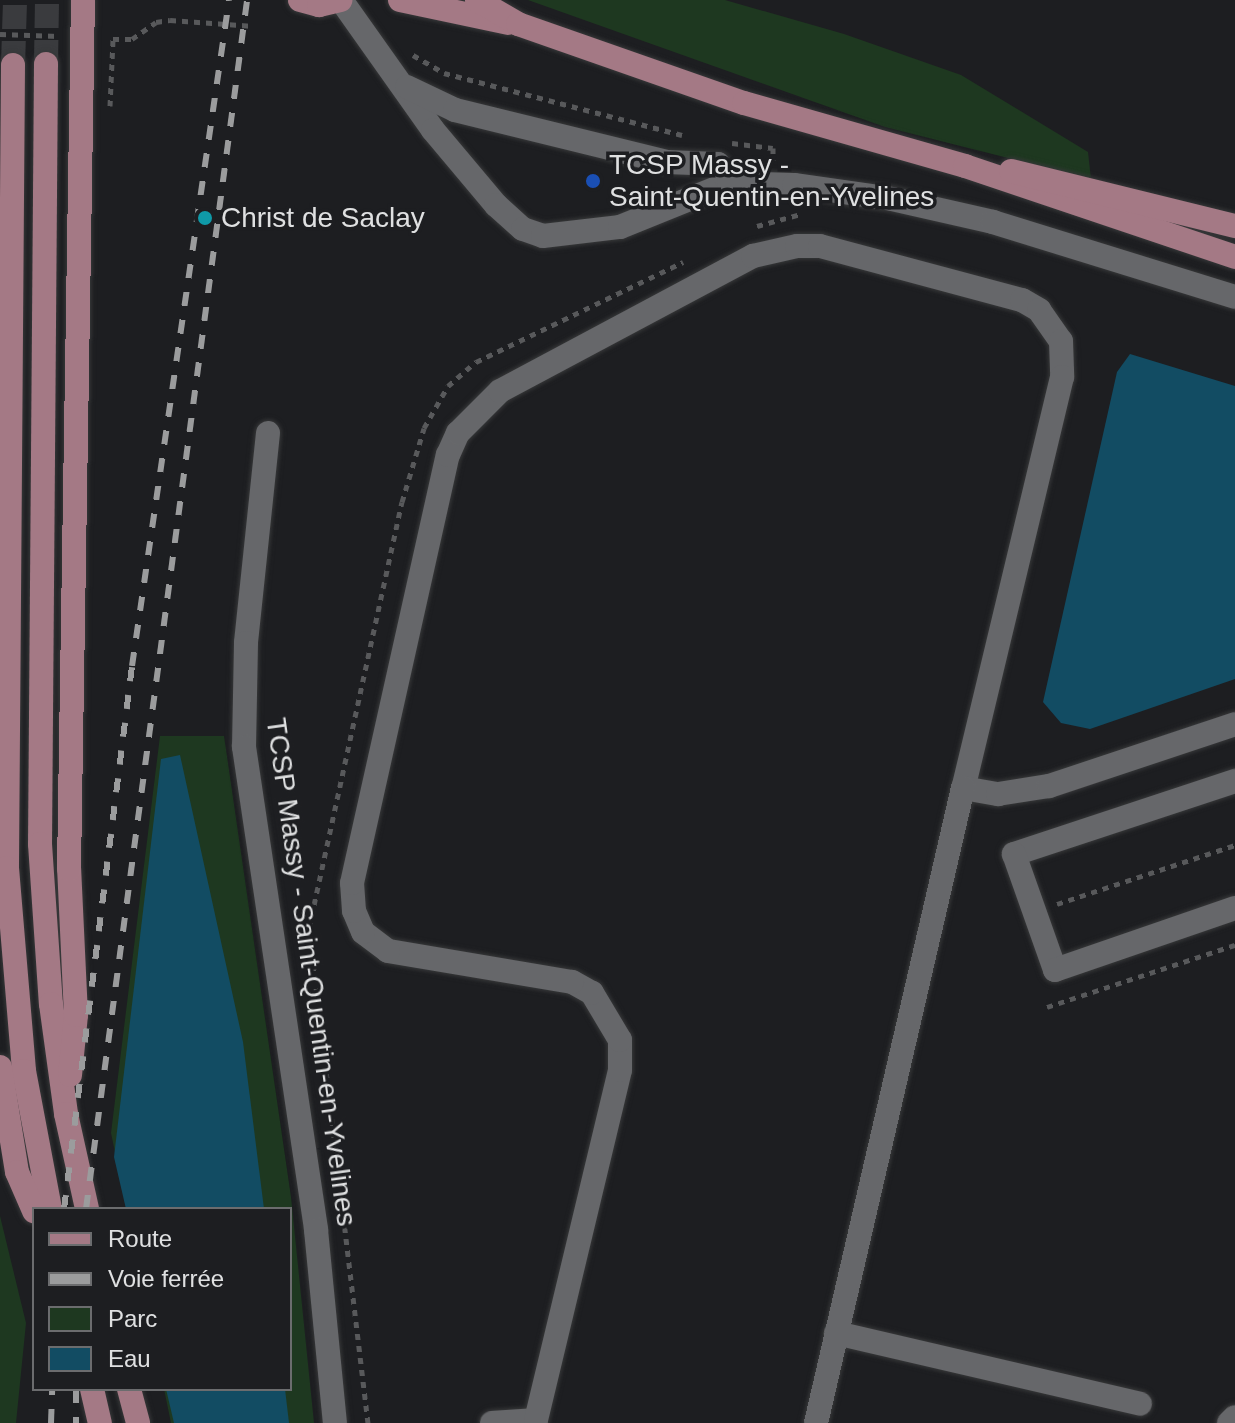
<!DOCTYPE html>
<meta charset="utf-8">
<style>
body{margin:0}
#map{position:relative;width:1235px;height:1423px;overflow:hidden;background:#1d1e21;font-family:Helvetica,sans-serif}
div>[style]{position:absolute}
.green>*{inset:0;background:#1e3820}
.water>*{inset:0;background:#124c63}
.major-tunnel>*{height:24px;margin-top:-12px;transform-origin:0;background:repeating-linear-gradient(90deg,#3a3b3e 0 24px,transparent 0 36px)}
.path>*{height:5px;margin-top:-2.5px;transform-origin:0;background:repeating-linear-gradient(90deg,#58595b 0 6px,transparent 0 12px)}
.roads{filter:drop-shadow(0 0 2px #373839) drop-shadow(0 0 2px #373839)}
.minor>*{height:24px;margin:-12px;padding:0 12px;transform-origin:12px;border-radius:12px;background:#66676a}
.major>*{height:24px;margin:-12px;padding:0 12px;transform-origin:12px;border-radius:12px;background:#a47985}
.rail>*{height:6px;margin-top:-3px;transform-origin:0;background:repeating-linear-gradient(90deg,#9b9c9d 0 14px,transparent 0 28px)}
.dots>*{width:22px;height:22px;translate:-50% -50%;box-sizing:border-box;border:4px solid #1d1e21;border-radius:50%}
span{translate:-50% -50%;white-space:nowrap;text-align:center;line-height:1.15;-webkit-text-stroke:7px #1d1e21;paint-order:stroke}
.poi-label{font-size:28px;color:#dfe0e1}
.left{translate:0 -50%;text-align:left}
.street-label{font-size:28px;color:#dfe0e1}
.legend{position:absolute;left:32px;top:1207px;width:260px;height:184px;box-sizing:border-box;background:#1d1e21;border:2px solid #6b6c6e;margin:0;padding:10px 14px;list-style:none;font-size:24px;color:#dfe0e1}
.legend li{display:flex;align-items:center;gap:16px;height:40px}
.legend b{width:40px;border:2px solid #6b6c6e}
</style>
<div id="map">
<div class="green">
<div style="clip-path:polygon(528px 0,725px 0,844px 34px,961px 75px,1088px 152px,1091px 179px,885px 127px)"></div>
<div style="clip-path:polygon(160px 736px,224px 736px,291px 1197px,314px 1423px,171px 1423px,164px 1389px,290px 1389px,290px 1209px,127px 1209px,111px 1133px)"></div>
<div style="clip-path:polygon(0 1216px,26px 1323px,16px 1423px,0 1423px)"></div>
</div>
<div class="water">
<div style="clip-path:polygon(1130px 354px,1235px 386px,1235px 679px,1090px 729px,1061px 723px,1043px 702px,1117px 372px)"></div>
<div style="clip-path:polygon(180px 755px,243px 1042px,264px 1209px,126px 1209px,114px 1157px,161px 759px)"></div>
<div style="clip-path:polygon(166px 1389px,285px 1389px,289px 1423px,174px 1423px)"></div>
</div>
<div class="major-tunnel">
<div style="left:46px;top:64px;width:64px;rotate:-89.1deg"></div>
<div style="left:13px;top:65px;width:65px;rotate:-88.2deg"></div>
</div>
<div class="path">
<div style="left:0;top:34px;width:59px;rotate:1.9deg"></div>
<div style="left:113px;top:39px;width:19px"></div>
<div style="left:132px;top:39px;width:29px;rotate:-35deg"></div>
<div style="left:156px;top:22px;width:14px;rotate:-8deg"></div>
<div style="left:170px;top:20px;width:84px;rotate:4.1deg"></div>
<div style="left:413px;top:55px;width:36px;rotate:30deg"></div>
<div style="left:444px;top:73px;width:246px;rotate:14.6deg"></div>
<div style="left:110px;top:106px;width:67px;rotate:-87.4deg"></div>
<div style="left:732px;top:143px;width:41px;rotate:7deg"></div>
<div style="left:773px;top:148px;width:12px;rotate:90deg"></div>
<div style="left:757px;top:226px;width:46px;rotate:-15.3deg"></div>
<div style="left:1057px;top:904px;width:188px;rotate:-18.3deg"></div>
<div style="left:1047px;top:1007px;width:198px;rotate:-18.3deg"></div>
<div style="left:368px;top:1423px;width:499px;rotate:-96.8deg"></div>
<div style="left:309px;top:928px;width:436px;rotate:-77.7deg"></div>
<div style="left:402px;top:502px;width:77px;rotate:-73.4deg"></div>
<div style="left:424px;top:428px;width:48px;rotate:-60.3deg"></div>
<div style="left:448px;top:386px;width:37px;rotate:-41deg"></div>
<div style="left:476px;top:362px;width:230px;rotate:-25.8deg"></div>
</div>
<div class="roads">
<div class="minor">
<div style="left:341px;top:0;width:159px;rotate:54.7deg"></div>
<div style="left:433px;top:130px;width:98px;rotate:50deg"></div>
<div style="left:496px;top:205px;width:36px;rotate:42deg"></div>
<div style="left:523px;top:229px;width:21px;rotate:19deg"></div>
<div style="left:543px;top:236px;width:78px;rotate:-6.7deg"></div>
<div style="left:620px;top:227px;width:118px;rotate:-22deg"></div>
<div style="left:407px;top:87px;width:53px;rotate:25.6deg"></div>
<div style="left:455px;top:110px;width:218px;rotate:13.8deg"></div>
<div style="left:667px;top:162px;width:51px;rotate:2.2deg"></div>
<div style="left:718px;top:164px;width:22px;rotate:60deg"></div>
<div style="left:729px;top:183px;width:65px;rotate:1.8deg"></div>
<div style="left:794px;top:185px;width:99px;rotate:8.1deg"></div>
<div style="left:892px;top:199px;width:104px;rotate:12.8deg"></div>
<div style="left:993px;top:222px;width:253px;rotate:17.2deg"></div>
<div style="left:268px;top:433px;width:211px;rotate:96deg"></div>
<div style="left:246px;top:643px;width:104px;rotate:91.1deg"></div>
<div style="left:244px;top:747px;width:488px;rotate:81.5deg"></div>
<div style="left:316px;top:1230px;width:194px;rotate:84.4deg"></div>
<div style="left:1235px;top:781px;width:233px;rotate:161.7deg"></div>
<div style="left:1014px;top:854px;width:123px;rotate:70.5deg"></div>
<div style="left:1055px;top:970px;width:190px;rotate:-19deg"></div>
<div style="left:836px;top:1333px;width:312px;rotate:13.1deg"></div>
<div style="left:492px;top:1423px;width:44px;rotate:-3.9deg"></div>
<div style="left:536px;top:1420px;width:360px;rotate:-76.5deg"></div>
<div style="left:620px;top:1070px;width:30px;rotate:-90deg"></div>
<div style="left:620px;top:1040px;width:55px;rotate:-120.8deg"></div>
<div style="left:592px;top:993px;width:23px;rotate:-151deg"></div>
<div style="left:572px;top:982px;width:187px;rotate:-170.4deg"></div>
<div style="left:388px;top:951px;width:31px;rotate:-143deg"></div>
<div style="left:363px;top:932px;width:23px;rotate:-113deg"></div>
<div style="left:354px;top:911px;width:28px;rotate:-94deg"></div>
<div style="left:352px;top:883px;width:439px;rotate:-77.4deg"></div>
<div style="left:448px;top:455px;width:24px;rotate:-66deg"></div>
<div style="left:458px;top:433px;width:59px;rotate:-45deg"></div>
<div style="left:500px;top:391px;width:287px;rotate:-28.1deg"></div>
<div style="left:753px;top:256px;width:45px;rotate:-12.8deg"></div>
<div style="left:797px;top:246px;width:23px"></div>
<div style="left:820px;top:246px;width:209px;rotate:15deg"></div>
<div style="left:1022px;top:300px;width:20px;rotate:30deg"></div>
<div style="left:1039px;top:310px;width:38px;rotate:55deg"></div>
<div style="left:1061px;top:341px;width:36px;rotate:88deg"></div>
<div style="left:1062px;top:377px;width:423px;rotate:103.5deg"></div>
<div style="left:963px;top:788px;width:36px;rotate:10deg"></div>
<div style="left:998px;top:794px;width:52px;rotate:-8.9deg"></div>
<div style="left:1049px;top:786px;width:196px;rotate:-18.4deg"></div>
<div style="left:816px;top:1423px;width:652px;rotate:-76.97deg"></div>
<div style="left:1229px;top:1423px;width:8px;rotate:-45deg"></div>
</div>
<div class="major">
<div style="left:300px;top:0;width:20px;rotate:15deg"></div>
<div style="left:319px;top:5px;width:22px;rotate:-13deg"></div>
<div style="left:400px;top:0;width:110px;rotate:12deg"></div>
<div style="left:477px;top:0;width:48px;rotate:30.3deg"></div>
<div style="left:518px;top:24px;width:239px;rotate:19.3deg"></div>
<div style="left:744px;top:103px;width:230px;rotate:15.9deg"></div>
<div style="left:965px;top:166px;width:285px;rotate:18.6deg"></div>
<div style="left:46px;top:64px;width:780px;rotate:90.44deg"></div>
<div style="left:40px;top:844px;width:160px;rotate:86.1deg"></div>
<div style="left:51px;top:1004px;width:111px;rotate:82.2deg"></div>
<div style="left:66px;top:1114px;width:97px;rotate:77.5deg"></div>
<div style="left:13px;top:65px;width:803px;rotate:90.43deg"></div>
<div style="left:7px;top:868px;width:204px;rotate:85.2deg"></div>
<div style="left:24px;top:1071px;width:140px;rotate:79.3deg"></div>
<div style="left:1011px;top:171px;width:231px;rotate:13.8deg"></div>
<div style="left:0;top:1067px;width:106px;rotate:80.8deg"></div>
<div style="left:17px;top:1172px;width:43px;rotate:66.4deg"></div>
<div style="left:70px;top:1075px;width:60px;rotate:-84.3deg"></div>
<div style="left:76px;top:1015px;width:146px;rotate:-92.7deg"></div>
<div style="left:69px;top:869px;width:869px;rotate:-89.08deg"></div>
<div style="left:92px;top:1389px;width:35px;rotate:77deg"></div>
<div style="left:129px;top:1389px;width:35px;rotate:75deg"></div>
</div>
</div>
<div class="rail">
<div style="left:64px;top:1209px;width:547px;rotate:-82.86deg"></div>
<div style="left:132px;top:666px;width:673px;rotate:-81.71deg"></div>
<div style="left:86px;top:1209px;width:1220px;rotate:-82.41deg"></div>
<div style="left:76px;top:1389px;width:34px;rotate:90deg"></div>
<div style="left:51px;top:1423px;width:34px;rotate:-88deg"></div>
</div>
<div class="dots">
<div style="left:593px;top:181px;background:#1a4fb4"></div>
<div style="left:205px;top:218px;background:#0f9aa8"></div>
</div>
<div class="poi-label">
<span class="left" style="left:609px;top:181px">TCSP Massy -<br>Saint-Quentin-en-Yvelines</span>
<span class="left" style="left:221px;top:218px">Christ de Saclay</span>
</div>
<div class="street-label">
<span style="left:311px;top:972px;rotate:82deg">TCSP Massy - Saint-Quentin-en-Yvelines</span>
</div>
<ul class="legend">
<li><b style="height:10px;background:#a47985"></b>Route</li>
<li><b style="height:10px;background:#9b9c9d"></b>Voie ferrée</li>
<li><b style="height:22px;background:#1e3820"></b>Parc</li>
<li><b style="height:22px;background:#124c63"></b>Eau</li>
</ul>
</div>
